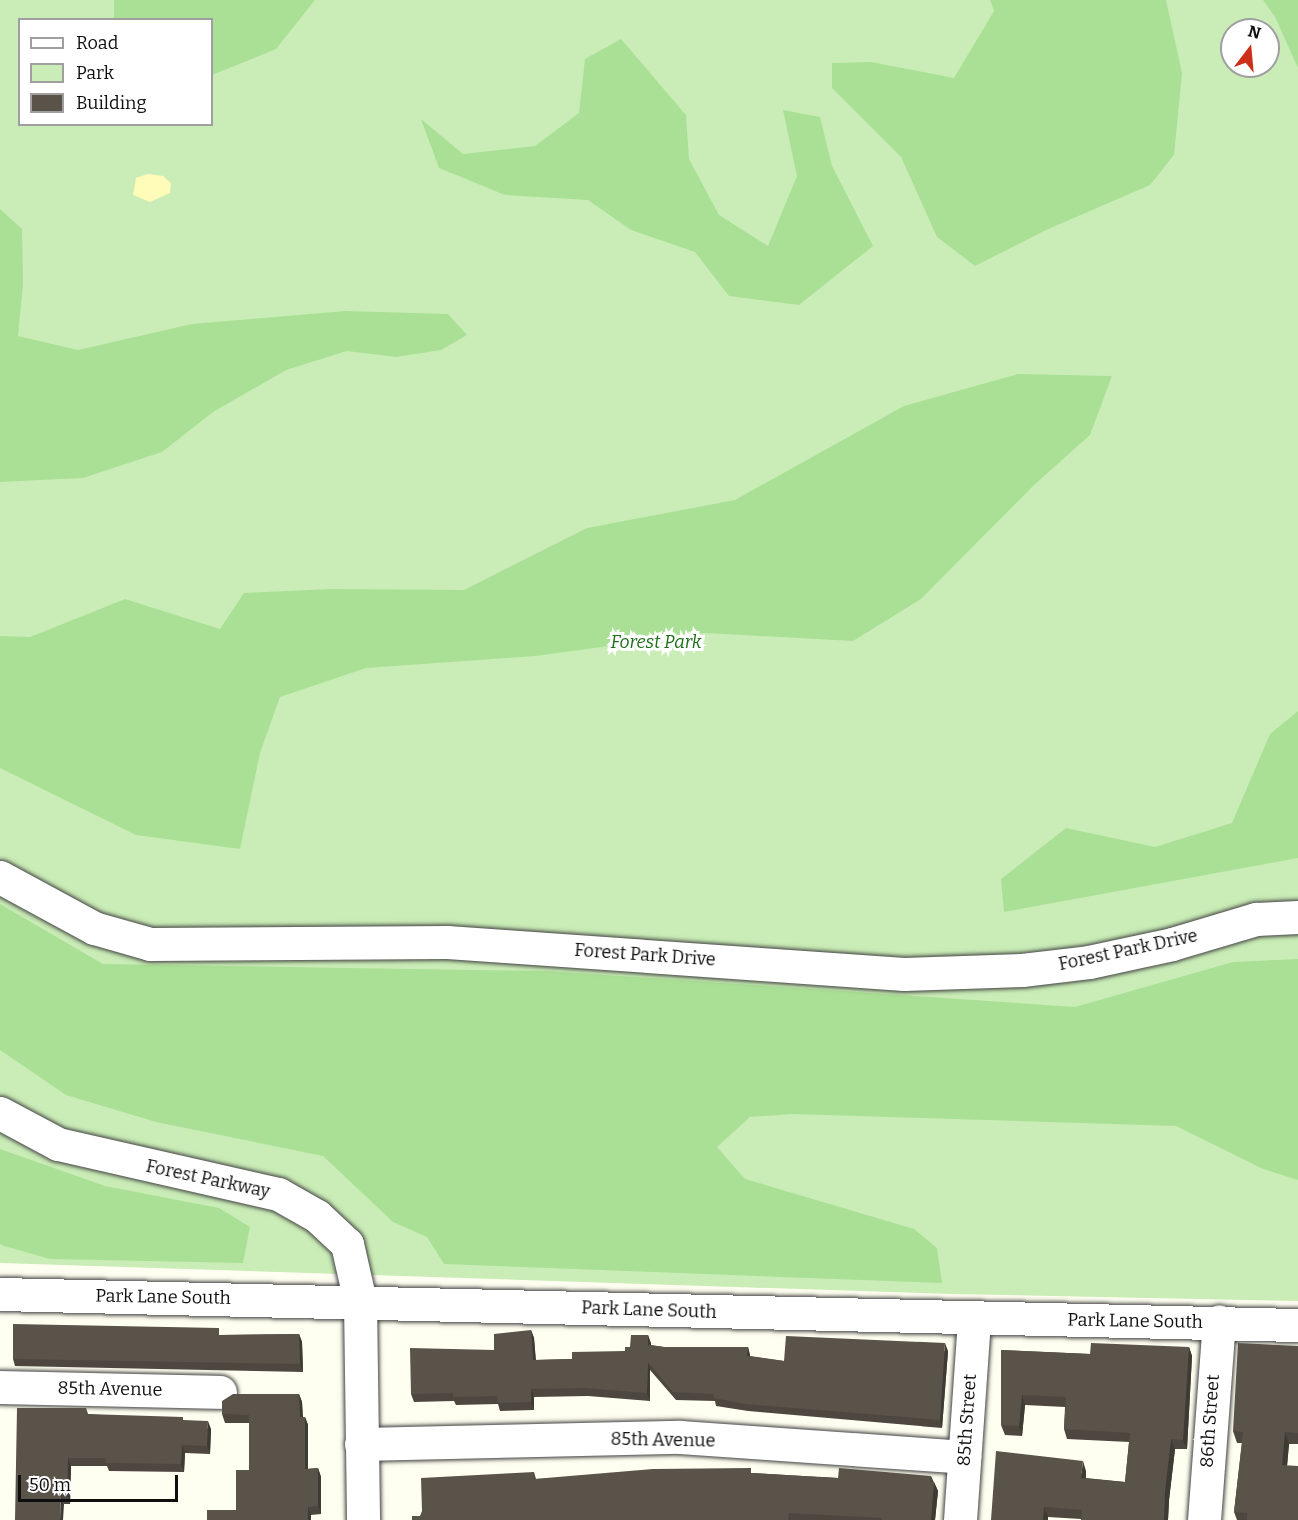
<!DOCTYPE html>
<style>
body{margin:0}
#map{position:relative;width:1298px;height:1520px;overflow:hidden;background:#fffff1;font-family:Bitter,serif}
div>[style]{position:absolute}
.green>*{inset:0;background:#caedb7}
.forest>*{inset:0;background:#aae095}
.sand>*{inset:0;background:#fffbb9}
.roads{filter:drop-shadow(0 0 2px #424242) drop-shadow(0 0 2px #424242)}
.minor>*{height:33px;margin:-16.5px;padding:0 16.5px;transform-origin:16.5px;border-radius:16.5px;background:#fff}
.wall>*{inset:0;background:#4d4740}
.shaded-wall>*{inset:0;background:#3e3a34}
.building>*{inset:0;background:#59534a}
span{translate:-50% -50%;white-space:nowrap;text-align:center;line-height:1.15;-webkit-text-stroke:6px #fff;paint-order:stroke}
.park-label{font-size:18px;color:#1d6d19;font-style:italic}
.street-label{font-size:18px;color:#0f0f0f}
.legend{position:absolute;left:18px;top:18px;width:195px;height:108px;box-sizing:border-box;background:#fff;border:2px solid #9f9f9f;margin:0;padding:8px 10px;list-style:none;font-size:18px;color:#0f0f0f}
.legend li{display:flex;align-items:center;gap:12px;height:30px}
.legend b{width:30px;border:2px solid #9f9f9f}
.north{position:absolute;left:1220px;top:18px;width:60px;height:60px;box-sizing:border-box;background:#fff;border:2px solid #9f9f9f;border-radius:50%;rotate:16deg;font-size:16px;font-weight:700;line-height:24px;text-align:center;color:#0f0f0f}
.north::after{content:'';display:block;margin:auto;width:21px;height:27px;background:#cc301b;clip-path:polygon(50% 0,100% 100%,50% 72%,0 100%)}
.scale{position:absolute;left:18px;top:1475px;width:160px;height:27px;box-sizing:border-box;border:3px solid #0f0f0f;border-top:0;padding-left:8px;font-size:18px;line-height:21px;white-space:nowrap;color:#0f0f0f;-webkit-text-stroke:4px #fff;paint-order:stroke}
</style>
<div id="map">
<div class="green">
<div style="clip-path:polygon(evenodd,0 0,1298px 0,1298px 1301px,952px 1294px,0 1263px,0 0,20px 20px,212px 20px,212px 124px,20px 124px,20px 20px,0 0,1232px 30px,1268px 30px,1268px 66px,1232px 66px,1232px 30px)"></div>
</div>
<div class="forest">
<div style="clip-path:polygon(114px 0,315px 0,276px 49px,212px 75px,212px 20px,114px 19px)"></div>
<div style="clip-path:polygon(990px 0,1166px 0,1182px 73px,1174px 155px,1150px 185px,1046px 230px,975px 266px,937px 237px,901px 157px,832px 88px,832px 63px,871px 62px,954px 78px,994px 11px)"></div>
<div style="clip-path:polygon(1263px 0,1298px 0,1298px 68px,1275px 17px)"></div>
<div style="clip-path:polygon(621px 39px,686px 115px,689px 159px,719px 215px,768px 246px,797px 176px,783px 110px,820px 117px,832px 166px,873px 246px,799px 305px,729px 296px,695px 252px,631px 230px,588px 200px,505px 195px,439px 168px,421px 119px,463px 154px,535px 146px,579px 113px,585px 59px)"></div>
<div style="clip-path:polygon(0 209px,22px 229px,23px 284px,18px 336px,78px 350px,192px 324px,345px 311px,448px 314px,467px 335px,441px 350px,396px 357px,347px 351px,286px 370px,213px 412px,162px 452px,83px 478px,0 482px)"></div>
<div style="clip-path:polygon(1018px 374px,1112px 376px,1090px 435px,1033px 486px,921px 599px,853px 641px,705px 633px,535px 656px,366px 668px,280px 697px,260px 753px,240px 849px,136px 835px,0 768px,0 636px,30px 637px,125px 599px,220px 629px,244px 593px,332px 589px,464px 590px,587px 528px,735px 500px,904px 406px)"></div>
<div style="clip-path:polygon(1298px 711px,1298px 858px,1004px 912px,1001px 879px,1066px 828px,1155px 847px,1232px 823px,1270px 734px)"></div>
<div style="clip-path:polygon(0 904px,103px 964px,546px 971px,1075px 1007px,1233px 962px,1298px 959px,1298px 1180px,1263px 1169px,1176px 1126px,793px 1114px,750px 1117px,717px 1147px,745px 1179px,914px 1229px,937px 1248px,942px 1283px,444px 1264px,427px 1237px,393px 1222px,323px 1156px,156px 1122px,66px 1095px,0 1050px)"></div>
<div style="clip-path:polygon(0 1149px,105px 1186px,219px 1208px,250px 1227px,243px 1263px,50px 1259px,4px 1246px,0 1244px)"></div>
</div>
<div class="sand">
<div style="clip-path:polygon(148px 174px,163px 176px,171px 183px,170px 193px,150px 202px,133px 195px,136px 178px)"></div>
</div>
<div class="roads">
<div class="minor">
<div style="left:0;top:877px;width:107px;rotate:28.5deg"></div>
<div style="left:94px;top:928px;width:58px;rotate:15.9deg"></div>
<div style="left:150px;top:944px;width:297px;rotate:-0.4deg"></div>
<div style="left:447px;top:942px;width:458px;rotate:4deg"></div>
<div style="left:904px;top:974px;width:118px;rotate:-1.9deg"></div>
<div style="left:1022px;top:970px;width:67px;rotate:-6.8deg"></div>
<div style="left:1089px;top:962px;width:85px;rotate:-12.2deg"></div>
<div style="left:1172px;top:944px;width:88px;rotate:-16.6deg"></div>
<div style="left:1256px;top:919px;width:42px;rotate:-2.7deg"></div>
<div style="left:0;top:1113px;width:66px;rotate:28.1deg"></div>
<div style="left:58px;top:1144px;width:226px;rotate:12.8deg"></div>
<div style="left:278px;top:1194px;width:45px;rotate:29.4deg"></div>
<div style="left:317px;top:1216px;width:41px;rotate:43deg"></div>
<div style="left:347px;top:1244px;width:58px;rotate:77.2deg"></div>
<div style="left:360px;top:1301px;width:219px;rotate:89.2deg"></div>
<div style="left:0;top:1294px;width:1298px;rotate:1.37deg"></div>
<div style="left:0;top:1387px;width:220px;rotate:1.3deg"></div>
<div style="left:361px;top:1444px;width:319px;rotate:-1.3deg"></div>
<div style="left:680px;top:1437px;width:285px;rotate:4deg"></div>
<div style="left:960px;top:1520px;width:200px;rotate:-86deg"></div>
<div style="left:1204px;top:1520px;width:199px;rotate:-85.7deg"></div>
</div>
</div>
<div class="wall">
<div style="clip-path:polygon(531px 1330px,534px 1338px,536px 1360px,572px 1359px,625px 1351px,648px 1335px,651px 1345px,664px 1347px,748px 1347px,750px 1356px,784px 1361px,948px 1351px,942px 1428px,748px 1411px,716px 1406px,715px 1401px,676px 1400px,650px 1370px,650px 1401px,588px 1396px,534px 1397px,534px 1410px,500px 1411px,498px 1404px,456px 1405px,454px 1401px,414px 1402px,411px 1394px)"></div>
<div style="clip-path:polygon(299px 1334px,302px 1342px,303px 1372px,15px 1366px,13px 1359px,222px 1335px)"></div>
<div style="clip-path:polygon(1298px 1346px,1298px 1444px,1289px 1444px,1287px 1466px,1298px 1520px,1237px 1520px,1234px 1512px,1242px 1443px,1237px 1443px,1233px 1431px)"></div>
<div style="clip-path:polygon(1189px 1347px,1192px 1356px,1187px 1449px,1175px 1449px,1169px 1500px,1168px 1520px,1081px 1520px,1081px 1519px,1048px 1517px,1048px 1520px,991px 1520px,1086px 1471px,1086px 1478px,1125px 1482px,1129px 1442px,1067px 1439px,1064px 1429px,1065px 1407px,1025px 1405px,1022px 1436px,1005px 1435px,1001px 1425px,1001px 1350px,1090px 1354px)"></div>
<div style="clip-path:polygon(299px 1394px,302px 1402px,303px 1417px,305px 1417px,308px 1425px,308px 1469px,318px 1468px,321px 1477px,321px 1514px,311px 1515px,311px 1520px,207px 1520px,236px 1510px,249px 1470px,249px 1423px,225px 1423px,222px 1414px)"></div>
<div style="clip-path:polygon(17px 1408px,86px 1408px,88px 1414px,184px 1421px,211px 1429px,210px 1454px,185px 1453px,184px 1472px,109px 1471px,107px 1466px,71px 1466px,70px 1504px,64px 1504px)"></div>
<div style="clip-path:polygon(534px 1472px,536px 1479px,753px 1473px,838px 1478px,931px 1476px,938px 1491px,935px 1520px,412px 1520px,420px 1516px)"></div>
</div>
<div class="shaded-wall">
<div style="clip-path:polygon(531px 1330px,534px 1338px,536px 1367px,533px 1360px)"></div>
<div style="clip-path:polygon(299px 1334px,302px 1342px,303px 1372px,300px 1364px)"></div>
<div style="clip-path:polygon(648px 1335px,651px 1343px,651px 1352px,648px 1345px)"></div>
<div style="clip-path:polygon(945px 1343px,948px 1351px,942px 1428px,940px 1420px)"></div>
<div style="clip-path:polygon(748px 1347px,750px 1355px,749px 1364px,747px 1356px)"></div>
<div style="clip-path:polygon(1189px 1347px,1192px 1356px,1187px 1449px,1183px 1440px)"></div>
<div style="clip-path:polygon(648px 1362px,650px 1370px,650px 1401px,647px 1393px)"></div>
<div style="clip-path:polygon(531px 1389px,534px 1397px,534px 1410px,531px 1402px)"></div>
<div style="clip-path:polygon(299px 1394px,302px 1402px,303px 1425px,300px 1417px)"></div>
<div style="clip-path:polygon(1022px 1395px,1025px 1405px,1022px 1436px,1019px 1426px)"></div>
<div style="clip-path:polygon(305px 1417px,308px 1425px,308px 1477px,305px 1469px)"></div>
<div style="clip-path:polygon(208px 1421px,211px 1429px,210px 1454px,207px 1446px)"></div>
<div style="clip-path:polygon(1285px 1432px,1289px 1444px,1286px 1477px,1282px 1465px)"></div>
<div style="clip-path:polygon(1171px 1439px,1175px 1449px,1169px 1500px,1168px 1520px,1164px 1520px,1165px 1491px)"></div>
<div style="clip-path:polygon(182px 1445px,185px 1453px,184px 1472px,181px 1464px)"></div>
<div style="clip-path:polygon(68px 1458px,71px 1466px,70px 1504px,67px 1495px)"></div>
<div style="clip-path:polygon(1083px 1461px,1086px 1471px,1085px 1487px,1081px 1478px)"></div>
<div style="clip-path:polygon(318px 1468px,321px 1477px,321px 1514px,318px 1506px)"></div>
<div style="clip-path:polygon(934px 1482px,938px 1491px,935px 1520px,931px 1520px)"></div>
<div style="clip-path:polygon(61px 1495px,64px 1504px,63px 1520px,60px 1520px)"></div>
<div style="clip-path:polygon(308px 1507px,311px 1515px,311px 1520px,308px 1520px)"></div>
<div style="clip-path:polygon(1044px 1507px,1048px 1517px,1048px 1520px,1043px 1520px)"></div>
</div>
<div class="building">
<div style="clip-path:polygon(13px 1324px,219px 1328px,219px 1335px,299px 1334px,300px 1364px,13px 1359px)"></div>
<div style="clip-path:polygon(531px 1330px,533px 1360px,572px 1359px,572px 1352px,625px 1351px,625px 1347px,630px 1347px,631px 1335px,648px 1335px,648px 1345px,664px 1347px,748px 1347px,747px 1356px,784px 1361px,786px 1336px,945px 1343px,940px 1420px,745px 1404px,714px 1398px,714px 1394px,673px 1392px,648px 1362px,647px 1393px,585px 1388px,531px 1389px,531px 1402px,498px 1403px,497px 1396px,453px 1397px,453px 1393px,411px 1394px,410px 1348px,494px 1350px,494px 1334px)"></div>
<div style="clip-path:polygon(1091px 1343px,1189px 1347px,1183px 1440px,1171px 1439px,1165px 1491px,1164px 1520px,1081px 1520px,1082px 1510px,1044px 1507px,1043px 1520px,991px 1520px,996px 1451px,1083px 1461px,1081px 1478px,1125px 1482px,1130px 1433px,1064px 1429px,1066px 1397px,1022px 1395px,1019px 1426px,1001px 1425px,1001px 1350px,1090px 1354px)"></div>
<div style="clip-path:polygon(1238px 1343px,1298px 1346px,1298px 1433px,1285px 1432px,1282px 1465px,1298px 1466px,1298px 1520px,1247px 1520px,1247px 1513px,1234px 1512px,1243px 1432px,1233px 1431px)"></div>
<div style="clip-path:polygon(233px 1394px,299px 1394px,300px 1417px,305px 1417px,305px 1469px,318px 1468px,318px 1506px,308px 1507px,308px 1520px,207px 1520px,207px 1510px,236px 1510px,236px 1470px,249px 1470px,249px 1415px,222px 1414px,222px 1401px)"></div>
<div style="clip-path:polygon(17px 1408px,86px 1408px,86px 1414px,183px 1417px,183px 1420px,208px 1421px,207px 1446px,182px 1445px,181px 1464px,106px 1463px,106px 1458px,68px 1458px,67px 1495px,61px 1495px,60px 1520px,15px 1520px)"></div>
<div style="clip-path:polygon(751px 1468px,751px 1473px,838px 1478px,839px 1468px,931px 1476px,930px 1482px,934px 1482px,931px 1520px,882px 1520px,882px 1518px,789px 1513px,788px 1520px,412px 1520px,412px 1516px,420px 1516px,422px 1511px,421px 1478px,534px 1472px,534px 1479px,653px 1469px)"></div>
</div>
<div class="park-label">
<span style="left:656px;top:642px">Forest Park</span>
</div>
<div class="street-label">
<span style="left:1128px;top:950px;rotate:-12deg">Forest Park Drive</span>
<span style="left:645px;top:955px;rotate:4deg">Forest Park Drive</span>
<span style="left:208px;top:1179px;rotate:12deg">Forest Parkway</span>
<span style="left:163px;top:1297px;rotate:1deg">Park Lane South</span>
<span style="left:649px;top:1310px;rotate:2deg">Park Lane South</span>
<span style="left:1135px;top:1321px;rotate:1deg">Park Lane South</span>
<span style="left:110px;top:1389px;rotate:1deg">85th Avenue</span>
<span style="left:967px;top:1420px;rotate:-86deg">85th Street</span>
<span style="left:1210px;top:1421px;rotate:-86deg">86th Street</span>
<span style="left:663px;top:1440px;rotate:1deg">85th Avenue</span>
</div>
<ul class="legend">
<li><b style="height:8px;background:#fff"></b>Road</li>
<li><b style="height:16px;background:#caedb7"></b>Park</li>
<li><b style="height:16px;background:#59534a"></b>Building</li>
</ul>
<div class="north">N</div>
<div class="scale">50 m</div>
</div>
